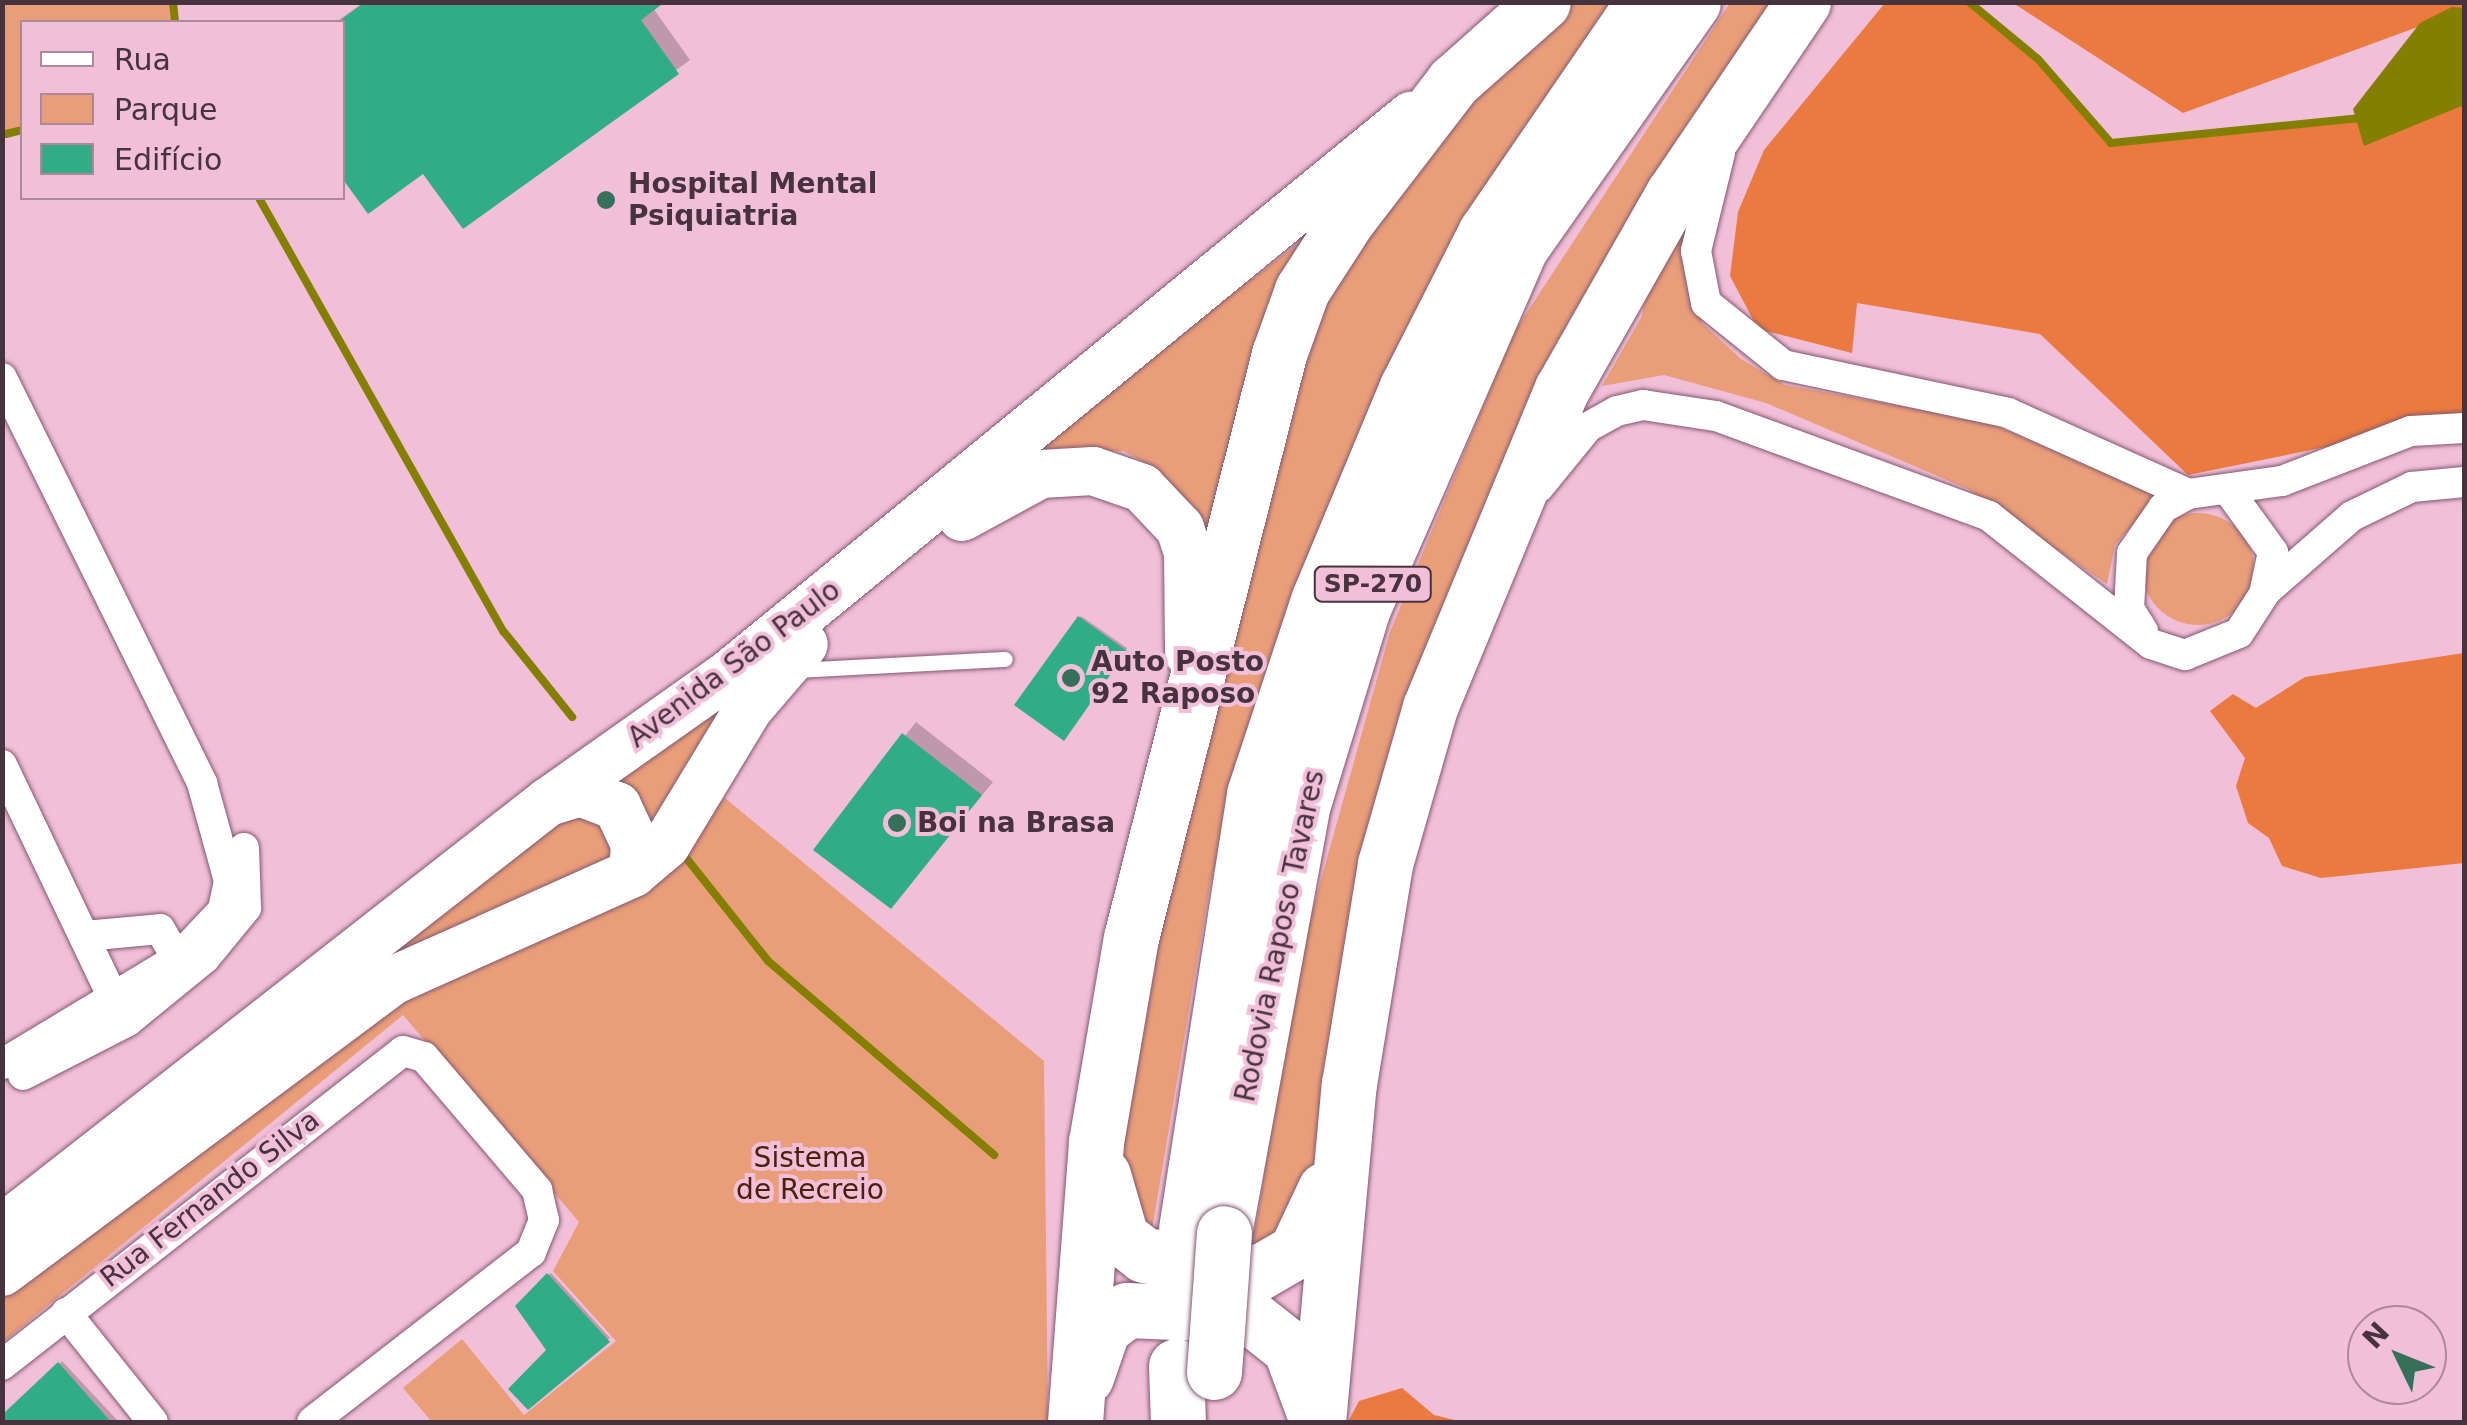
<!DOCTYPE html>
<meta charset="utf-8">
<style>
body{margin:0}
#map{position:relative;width:2467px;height:1425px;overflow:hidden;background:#f1bfd8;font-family:"DejaVu Sans",sans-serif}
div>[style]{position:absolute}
.green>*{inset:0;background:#e99e79}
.round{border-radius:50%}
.forest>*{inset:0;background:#ea7a3f}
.water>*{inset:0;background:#857f01}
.shadow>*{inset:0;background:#0003}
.stream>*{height:8px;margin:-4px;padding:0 4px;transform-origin:4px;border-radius:4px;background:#857f01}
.building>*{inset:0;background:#30ad84}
.roads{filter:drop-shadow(0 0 2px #83586f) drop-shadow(0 0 2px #83586f)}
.lane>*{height:15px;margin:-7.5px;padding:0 7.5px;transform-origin:7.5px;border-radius:7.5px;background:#fff}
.street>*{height:30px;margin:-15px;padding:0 15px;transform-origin:15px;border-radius:15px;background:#fff}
.primary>*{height:48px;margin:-24px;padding:0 24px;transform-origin:24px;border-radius:24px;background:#fff}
.highway>*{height:55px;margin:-27.5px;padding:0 27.5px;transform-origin:27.5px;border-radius:27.5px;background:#fff}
.bridges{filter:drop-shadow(0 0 2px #83586f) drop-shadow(0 0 2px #83586f)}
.highway-bridge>*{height:55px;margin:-27.5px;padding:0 27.5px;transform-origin:27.5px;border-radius:27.5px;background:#fff}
.dots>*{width:28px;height:28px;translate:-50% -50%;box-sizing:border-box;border:5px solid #f1bfd8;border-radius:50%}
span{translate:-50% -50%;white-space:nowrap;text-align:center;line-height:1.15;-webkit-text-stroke:8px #f1bfd8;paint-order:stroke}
.shield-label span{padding:2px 8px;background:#f1bfd8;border:2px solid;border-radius:8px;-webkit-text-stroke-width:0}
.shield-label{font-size:25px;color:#46333d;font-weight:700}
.poi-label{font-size:28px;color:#46333d;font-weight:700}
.left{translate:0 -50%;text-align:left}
.street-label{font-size:28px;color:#46333d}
.park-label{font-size:28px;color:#4c2008}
.frame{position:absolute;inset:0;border:5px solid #46333d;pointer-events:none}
.legend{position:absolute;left:20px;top:20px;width:325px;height:180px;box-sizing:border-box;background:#f1bfd8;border:2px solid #ad879a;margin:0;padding:12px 18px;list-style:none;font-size:30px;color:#46333d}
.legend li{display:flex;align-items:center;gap:20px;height:50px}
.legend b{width:50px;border:2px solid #ad879a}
.north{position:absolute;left:2347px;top:1305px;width:100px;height:100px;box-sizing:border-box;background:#f1bfd8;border:2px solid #ad879a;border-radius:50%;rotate:313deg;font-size:28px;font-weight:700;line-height:40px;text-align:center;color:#46333d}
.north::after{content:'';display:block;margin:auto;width:35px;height:45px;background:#36705a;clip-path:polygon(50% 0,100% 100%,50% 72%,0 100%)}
</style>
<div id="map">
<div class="green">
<div style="clip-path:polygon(3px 2px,173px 3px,175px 22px,22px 22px,22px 130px,3px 136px)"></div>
<div style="clip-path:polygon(1572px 3px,1617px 3px,1287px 632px,1210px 885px,1150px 1241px,1119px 1168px,1158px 923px,1309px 317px,1350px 243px,1507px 59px)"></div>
<div style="clip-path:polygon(1730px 3px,1786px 3px,1559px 366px,1307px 1217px,1251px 1256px,1299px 959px,1390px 632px,1514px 332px)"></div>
<div style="clip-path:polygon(1690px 203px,1687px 283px,1703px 324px,1741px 359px,1785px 385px,1984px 421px,2159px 494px,2115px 545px,2107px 584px,1968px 489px,1766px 403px,1664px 375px,1602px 386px,1642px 316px,1651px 252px)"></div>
<div style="clip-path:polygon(1328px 221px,1213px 561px,1205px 529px,1156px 469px,1124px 451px,1042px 452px,830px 602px,651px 835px,641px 800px,594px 777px)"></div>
<div class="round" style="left:2142px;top:513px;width:112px;height:112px"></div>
<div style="clip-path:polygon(725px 798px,1044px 1061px,1048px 1422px,432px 1422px,403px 1388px,462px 1339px,524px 1415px,616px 1341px,553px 1271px,579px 1222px,403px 1015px,3px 1342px,3px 1288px,408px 987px,658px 868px)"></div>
<div style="clip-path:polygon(591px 806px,616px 858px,3px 1242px,575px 809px)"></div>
</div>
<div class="forest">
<div style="clip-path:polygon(2464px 2px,2464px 10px,2183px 113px,2013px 3px)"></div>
<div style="clip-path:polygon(1885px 3px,1969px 3px,2038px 59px,2112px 143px,2356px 120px,2464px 81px,2464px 419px,2188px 475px,2040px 334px,1857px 303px,1852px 353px,1758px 329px,1730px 276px,1738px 212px,1764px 150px)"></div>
<div style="clip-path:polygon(2464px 653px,2464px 863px,2321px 878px,2282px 866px,2269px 838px,2248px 823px,2236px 786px,2245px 758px,2210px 711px,2233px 694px,2256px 708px,2305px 677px)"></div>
<div style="clip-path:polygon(1402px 1388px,1434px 1415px,1463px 1422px,1348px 1422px,1359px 1401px)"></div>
</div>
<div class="water">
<div style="clip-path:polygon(2452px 7px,2464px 8px,2464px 105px,2364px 146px,2353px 109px,2420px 23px)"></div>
</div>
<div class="shadow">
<div style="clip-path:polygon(364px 2px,660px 2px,653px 8px,690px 60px,463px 225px,336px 22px)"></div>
<div style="clip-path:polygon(1081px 616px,1127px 648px,1064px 737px,1018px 705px)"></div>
<div style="clip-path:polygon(916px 722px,993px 782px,891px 906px,816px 850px)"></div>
<div style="clip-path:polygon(551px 1273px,610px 1338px,528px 1407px,550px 1350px,518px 1306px)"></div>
<div style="clip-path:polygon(62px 1361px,119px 1422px,2px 1422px,2px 1418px)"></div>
</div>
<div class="stream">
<div style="left:173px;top:2px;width:20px;rotate:84deg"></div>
<div style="left:1969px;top:2px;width:89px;rotate:39.6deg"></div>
<div style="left:2038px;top:59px;width:111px;rotate:49deg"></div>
<div style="left:2111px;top:143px;width:251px;rotate:-5.7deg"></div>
<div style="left:6px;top:134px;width:16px;rotate:-14deg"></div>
<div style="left:259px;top:198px;width:498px;rotate:60.6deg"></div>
<div style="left:504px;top:632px;width:109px;rotate:51.3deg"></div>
<div style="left:687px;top:859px;width:130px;rotate:51.5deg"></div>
<div style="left:768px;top:961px;width:298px;rotate:40.6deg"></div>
</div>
<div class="building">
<div style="clip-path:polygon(365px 2px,665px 2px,641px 20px,679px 74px,463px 229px,423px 174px,368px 214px,342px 178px,342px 19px)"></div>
<div style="clip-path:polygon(1078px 616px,1127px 651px,1064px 741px,1014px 705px)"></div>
<div style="clip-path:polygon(902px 733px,982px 795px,891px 909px,813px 850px)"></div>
<div style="clip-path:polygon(547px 1273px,610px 1342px,528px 1410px,508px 1389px,546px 1350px,515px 1306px)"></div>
<div style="clip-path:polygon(58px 1362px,111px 1422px,2px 1422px,2px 1415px)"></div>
</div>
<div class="roads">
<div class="lane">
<div style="left:794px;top:670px;width:211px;rotate:-3deg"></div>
</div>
<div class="street">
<div style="left:1720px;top:153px;width:101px;rotate:103.8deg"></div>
<div style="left:1696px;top:251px;width:53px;rotate:79.1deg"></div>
<div style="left:1706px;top:303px;width:99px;rotate:38.8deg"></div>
<div style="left:1783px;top:365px;width:230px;rotate:12deg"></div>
<div style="left:2008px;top:413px;width:197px;rotate:24.2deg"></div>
<div style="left:2188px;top:494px;width:95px;rotate:-7.9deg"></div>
<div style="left:2282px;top:481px;width:138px;rotate:-21.2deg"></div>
<div style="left:2411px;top:431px;width:53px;rotate:-3.2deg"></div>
<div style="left:2px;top:378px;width:452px;rotate:63.7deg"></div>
<div style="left:202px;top:783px;width:102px;rotate:74.6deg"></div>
<div style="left:229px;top:881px;width:30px;rotate:102deg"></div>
<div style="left:223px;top:910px;width:66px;rotate:133.2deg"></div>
<div style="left:178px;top:958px;width:205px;rotate:148.9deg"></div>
<div style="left:1539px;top:487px;width:77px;rotate:-50.8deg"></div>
<div style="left:1588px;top:427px;width:33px;rotate:-29deg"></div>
<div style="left:1617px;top:411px;width:27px;rotate:-13deg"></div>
<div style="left:1643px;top:405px;width:74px;rotate:8.6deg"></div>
<div style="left:1716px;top:416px;width:291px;rotate:20.1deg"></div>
<div style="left:1989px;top:516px;width:206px;rotate:38.3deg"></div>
<div style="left:2151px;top:644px;width:36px;rotate:18deg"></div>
<div style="left:2185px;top:655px;width:58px;rotate:-22.2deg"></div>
<div style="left:2239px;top:633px;width:46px;rotate:-57.3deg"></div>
<div style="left:2264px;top:594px;width:43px;rotate:-77.9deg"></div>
<div style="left:2273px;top:552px;width:72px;rotate:-125.9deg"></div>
<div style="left:2266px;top:591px;width:114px;rotate:-41.1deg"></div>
<div style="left:2352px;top:516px;width:67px;rotate:-25.8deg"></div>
<div style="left:2412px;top:487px;width:52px;rotate:-5.5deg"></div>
<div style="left:2143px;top:631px;width:26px;rotate:-122deg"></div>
<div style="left:2129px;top:609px;width:56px;rotate:-86.9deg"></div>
<div style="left:2132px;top:553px;width:55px;rotate:-55.4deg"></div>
<div style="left:2163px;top:508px;width:29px;rotate:-29deg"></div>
<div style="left:2px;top:765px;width:269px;rotate:64.5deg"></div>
<div style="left:118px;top:1008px;width:12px;rotate:121deg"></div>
<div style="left:85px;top:936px;width:75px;rotate:-5.3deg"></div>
<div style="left:160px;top:929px;width:51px;rotate:60.4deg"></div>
<div style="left:23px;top:1075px;width:118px;rotate:-27.2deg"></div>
<div style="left:128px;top:1021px;width:99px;rotate:-39.3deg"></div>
<div style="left:205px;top:958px;width:65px;rotate:-50.6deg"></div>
<div style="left:246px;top:908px;width:60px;rotate:-91.9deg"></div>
<div style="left:66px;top:1313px;width:139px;rotate:51.4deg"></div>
<div style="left:2px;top:1365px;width:509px;rotate:-38.06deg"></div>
<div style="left:403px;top:1051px;width:22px;rotate:16deg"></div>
<div style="left:424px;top:1057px;width:175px;rotate:49.6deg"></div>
<div style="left:537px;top:1190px;width:31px;rotate:77deg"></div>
<div style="left:544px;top:1220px;width:35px;rotate:112deg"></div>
<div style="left:531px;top:1252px;width:277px;rotate:142.2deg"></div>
</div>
<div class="primary">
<div style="left:962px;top:517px;width:90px;rotate:-28.6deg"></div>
<div style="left:1041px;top:474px;width:52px;rotate:-3.3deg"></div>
<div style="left:1093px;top:471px;width:52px;rotate:19.1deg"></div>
<div style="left:1142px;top:488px;width:55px;rotate:46.5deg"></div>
<div style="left:1180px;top:528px;width:25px;rotate:72deg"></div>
<div style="left:1188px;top:552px;width:102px;rotate:89.4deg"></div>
<div style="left:548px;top:802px;width:34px;rotate:-17deg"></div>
<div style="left:580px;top:792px;width:40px;rotate:21deg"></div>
<div style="left:617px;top:806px;width:42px;rotate:64.7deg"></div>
<div style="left:635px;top:844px;width:29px;rotate:94deg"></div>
<div style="left:2px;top:1229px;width:693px;rotate:-38.03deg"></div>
<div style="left:548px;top:802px;width:220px;rotate:-35.2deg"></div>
<div style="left:728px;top:675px;width:883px;rotate:-39.3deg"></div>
<div style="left:2px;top:1272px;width:489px;rotate:-36.7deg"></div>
<div style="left:394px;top:980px;width:262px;rotate:-24.1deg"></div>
<div style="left:633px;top:873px;width:43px;rotate:-40.3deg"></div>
<div style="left:666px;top:845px;width:160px;rotate:-58.8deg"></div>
<div style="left:749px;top:708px;width:84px;rotate:-49.3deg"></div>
</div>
<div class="highway">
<div style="left:1103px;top:1175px;width:65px;rotate:73.8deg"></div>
<div style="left:1121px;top:1237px;width:29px;rotate:38deg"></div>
<div style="left:1144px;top:1255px;width:115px;rotate:9deg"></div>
<div style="left:1258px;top:1273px;width:44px;rotate:-30.1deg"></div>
<div style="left:1296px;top:1251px;width:68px;rotate:-64.9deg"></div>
<div style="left:1186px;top:1229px;width:440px;rotate:-81.1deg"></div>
<div style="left:1254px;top:794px;width:206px;rotate:-71.7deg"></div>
<div style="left:1319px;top:598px;width:229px;rotate:-67.4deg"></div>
<div style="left:1407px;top:387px;width:173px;rotate:-63.1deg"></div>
<div style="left:1485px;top:233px;width:280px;rotate:-55.6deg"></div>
<div style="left:1224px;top:1233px;width:436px;rotate:-79.6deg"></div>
<div style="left:1303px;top:804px;width:205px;rotate:-73deg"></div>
<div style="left:1363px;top:608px;width:394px;rotate:-66.4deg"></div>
<div style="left:1521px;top:247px;width:299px;rotate:-54.9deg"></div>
<div style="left:1176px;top:1366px;width:56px;rotate:88deg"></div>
<div style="left:1086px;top:1377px;width:52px;rotate:-70.9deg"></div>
<div style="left:1103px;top:1328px;width:30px;rotate:-37deg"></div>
<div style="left:1127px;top:1310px;width:121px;rotate:2.4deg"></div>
<div style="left:1248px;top:1315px;width:53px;rotate:38.2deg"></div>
<div style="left:1290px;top:1348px;width:66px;rotate:69.6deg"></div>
<div style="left:1075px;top:1422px;width:281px;rotate:-85.7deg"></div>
<div style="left:1096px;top:1142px;width:207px;rotate:-80.3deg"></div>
<div style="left:1131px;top:938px;width:602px;rotate:-75.78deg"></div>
<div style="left:1279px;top:354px;width:68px;rotate:-70.2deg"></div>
<div style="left:1302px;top:290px;width:85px;rotate:-57.1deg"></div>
<div style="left:1348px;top:219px;width:173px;rotate:-52.5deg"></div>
<div style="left:1453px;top:82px;width:120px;rotate:-41.6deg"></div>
<div style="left:1318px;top:1422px;width:339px;rotate:-84.8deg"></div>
<div style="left:1349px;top:1084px;width:223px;rotate:-80.7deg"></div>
<div style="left:1385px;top:864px;width:163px;rotate:-74deg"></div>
<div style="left:1430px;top:707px;width:344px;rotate:-67.5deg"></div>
<div style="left:1562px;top:389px;width:224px;rotate:-60.4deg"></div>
<div style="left:1673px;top:194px;width:232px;rotate:-55.9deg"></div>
</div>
</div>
<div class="bridges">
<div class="highway-bridge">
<div style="left:1214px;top:1372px;width:139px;rotate:-85.9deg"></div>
</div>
</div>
<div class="dots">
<div style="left:606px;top:200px;background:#36705a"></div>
<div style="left:1071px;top:678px;background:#36705a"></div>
<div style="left:897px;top:823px;background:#36705a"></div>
</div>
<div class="shield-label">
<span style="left:1373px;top:584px">SP-270</span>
</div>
<div class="poi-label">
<span class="left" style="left:628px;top:200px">Hospital Mental<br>Psiquiatria</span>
<span class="left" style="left:1091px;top:678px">Auto Posto<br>92 Raposo</span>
<span class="left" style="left:917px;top:823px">Boi na Brasa</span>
</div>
<div class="street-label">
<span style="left:734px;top:664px;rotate:-37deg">Avenida São Paulo</span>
<span style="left:1280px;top:936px;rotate:-78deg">Rodovia Raposo Tavares</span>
<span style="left:210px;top:1199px;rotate:-38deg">Rua Fernando Silva</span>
</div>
<div class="park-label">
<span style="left:810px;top:1174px">Sistema<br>de Recreio</span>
</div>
<div class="frame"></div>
<ul class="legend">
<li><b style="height:12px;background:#fff"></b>Rua</li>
<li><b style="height:28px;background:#e99e79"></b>Parque</li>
<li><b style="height:28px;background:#30ad84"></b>Edifício</li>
</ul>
<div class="north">N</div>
</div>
